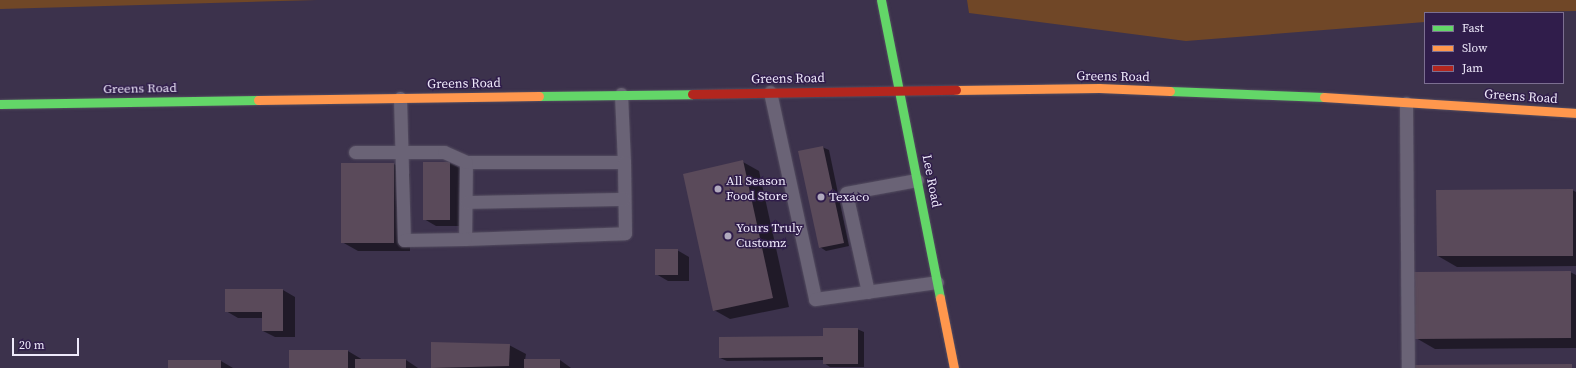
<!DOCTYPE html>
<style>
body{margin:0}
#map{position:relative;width:1576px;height:368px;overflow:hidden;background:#3c324c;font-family:"Source Serif 4",serif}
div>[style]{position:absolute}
.green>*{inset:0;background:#704727}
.shadow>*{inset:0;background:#0007}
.building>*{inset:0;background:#5a4a5a}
.roads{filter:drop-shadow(0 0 1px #544d60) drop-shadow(0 0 1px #544d60)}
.lane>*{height:13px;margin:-6.5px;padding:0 6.5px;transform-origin:6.5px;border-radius:6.5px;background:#6a6376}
.fast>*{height:9px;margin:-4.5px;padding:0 4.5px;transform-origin:4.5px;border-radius:4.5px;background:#63d668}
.slow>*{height:9px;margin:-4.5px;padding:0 4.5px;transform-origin:4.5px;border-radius:4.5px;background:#ff974d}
.jam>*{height:9px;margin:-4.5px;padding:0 4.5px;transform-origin:4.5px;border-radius:4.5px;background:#b3261e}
.dots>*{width:11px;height:11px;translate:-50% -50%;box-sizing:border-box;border:2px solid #301d4b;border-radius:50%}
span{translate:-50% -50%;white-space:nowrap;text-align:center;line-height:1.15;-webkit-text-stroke:3px #301d4b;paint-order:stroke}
.street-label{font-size:13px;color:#eee9fa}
.poi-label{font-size:13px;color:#eee9fa}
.left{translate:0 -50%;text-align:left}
.legend{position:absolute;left:1424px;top:12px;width:140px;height:72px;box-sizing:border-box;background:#301d4b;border:1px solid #7c6f91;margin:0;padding:5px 7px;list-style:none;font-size:12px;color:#eee9fa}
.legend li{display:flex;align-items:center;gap:8px;height:20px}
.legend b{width:20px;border:1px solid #7c6f91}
.scale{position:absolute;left:12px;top:338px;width:67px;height:18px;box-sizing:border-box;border:2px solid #eee9fa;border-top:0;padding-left:5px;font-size:12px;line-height:14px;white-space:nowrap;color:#eee9fa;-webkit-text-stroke:3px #301d4b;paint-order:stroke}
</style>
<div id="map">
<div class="green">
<div style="clip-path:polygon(0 0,317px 0,0 9px)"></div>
<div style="clip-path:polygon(967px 0,1576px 0,1576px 11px,1425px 13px,1425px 22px,1186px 41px,969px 13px)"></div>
</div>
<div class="shadow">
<div style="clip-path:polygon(822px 147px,829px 150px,849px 246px,826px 251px,820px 247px)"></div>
<div style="clip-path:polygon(743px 162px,759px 171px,789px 307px,730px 319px,714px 310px)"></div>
<div style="clip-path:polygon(424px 163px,450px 163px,462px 169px,462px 226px,436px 226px,424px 219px)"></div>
<div style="clip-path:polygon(394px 164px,410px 174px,410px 251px,358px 251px,342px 242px)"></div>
<div style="clip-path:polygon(1572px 190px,1576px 192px,1576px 266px,1457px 267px,1438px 256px)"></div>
<div style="clip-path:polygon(677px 250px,689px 257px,689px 281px,668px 281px,656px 274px)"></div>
<div style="clip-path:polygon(1570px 272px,1576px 275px,1576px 348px,1435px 349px,1416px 338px)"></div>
<div style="clip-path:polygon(283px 290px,295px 297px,295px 337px,275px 337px,263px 331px,263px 318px,238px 318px,226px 311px)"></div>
<div style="clip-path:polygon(857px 329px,864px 332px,864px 367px,830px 367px,824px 363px,824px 360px,727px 361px,720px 358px)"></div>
<div style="clip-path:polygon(432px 343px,509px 345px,526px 354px,525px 360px,560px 360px,571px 368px,432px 368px)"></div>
<div style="clip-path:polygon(290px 351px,348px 351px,363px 360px,406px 360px,418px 368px,290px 368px)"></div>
<div style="clip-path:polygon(221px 361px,233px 368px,169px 368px)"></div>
</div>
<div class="building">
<div style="clip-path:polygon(823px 146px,844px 243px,819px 248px,798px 151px)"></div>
<div style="clip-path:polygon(743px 160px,773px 298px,713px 311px,683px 174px)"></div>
<div style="clip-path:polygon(423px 162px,450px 162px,450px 220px,423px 220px)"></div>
<div style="clip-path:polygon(341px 163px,394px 163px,394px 243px,341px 243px)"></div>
<div style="clip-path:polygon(1573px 189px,1573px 256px,1437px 256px,1436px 190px)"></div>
<div style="clip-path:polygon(655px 249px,678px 249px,678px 275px,655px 275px)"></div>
<div style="clip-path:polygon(1571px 271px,1571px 338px,1415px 339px,1414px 272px)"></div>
<div style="clip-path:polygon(225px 289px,283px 289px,283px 331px,262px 331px,262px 312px,225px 312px)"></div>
<div style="clip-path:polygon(823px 328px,858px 328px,858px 364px,823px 364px,823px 357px,719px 358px,719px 337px,823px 336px)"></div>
<div style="clip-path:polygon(431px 342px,510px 344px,509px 366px,431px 368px)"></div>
<div style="clip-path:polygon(289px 350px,348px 350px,348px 368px,289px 368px)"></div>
<div style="clip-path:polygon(355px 359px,406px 359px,406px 368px,355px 368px)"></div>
<div style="clip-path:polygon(524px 359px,560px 359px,560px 368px,524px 368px)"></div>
<div style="clip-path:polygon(168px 360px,221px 360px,221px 368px,168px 368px)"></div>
<div style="clip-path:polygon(1572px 364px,1572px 368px,1415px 368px,1415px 365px)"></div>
</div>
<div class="roads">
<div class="lane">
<div style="left:770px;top:92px;width:212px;rotate:77.7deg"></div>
<div style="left:815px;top:299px;width:123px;rotate:-7.9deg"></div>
<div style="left:621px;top:94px;width:68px;rotate:87.5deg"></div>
<div style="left:624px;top:162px;width:158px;rotate:180deg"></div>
<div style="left:466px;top:162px;width:77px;rotate:90.7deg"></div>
<div style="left:465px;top:239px;width:160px;rotate:-2.1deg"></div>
<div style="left:625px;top:233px;width:71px;rotate:-90.8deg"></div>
<div style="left:400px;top:98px;width:142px;rotate:88.4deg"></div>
<div style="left:404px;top:240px;width:61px;rotate:-0.9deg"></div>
<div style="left:1406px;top:103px;width:265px;rotate:89.6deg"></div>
<div style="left:355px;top:152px;width:89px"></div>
<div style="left:444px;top:152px;width:24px;rotate:24deg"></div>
<div style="left:466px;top:202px;width:158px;rotate:-1.1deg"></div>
<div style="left:868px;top:292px;width:101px;rotate:-102.5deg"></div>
<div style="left:846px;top:193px;width:72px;rotate:-10.4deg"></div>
</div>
<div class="fast">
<div style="left:881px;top:0;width:304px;rotate:78.8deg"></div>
<div style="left:1170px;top:91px;width:154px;rotate:2.2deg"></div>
<div style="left:539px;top:96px;width:153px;rotate:-0.7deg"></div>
<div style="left:0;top:104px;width:258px;rotate:-0.9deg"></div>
</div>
<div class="slow">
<div style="left:956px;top:90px;width:143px;rotate:-0.8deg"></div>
<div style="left:1099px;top:88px;width:71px;rotate:2.4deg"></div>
<div style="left:1324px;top:97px;width:253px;rotate:3.6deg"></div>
<div style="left:258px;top:100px;width:281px;rotate:-0.8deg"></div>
<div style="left:940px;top:298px;width:71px;rotate:78.7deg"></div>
</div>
<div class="jam">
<div style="left:692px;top:94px;width:264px;rotate:-0.9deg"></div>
</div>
</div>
<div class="dots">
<div style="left:718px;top:189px;background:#b0a9bd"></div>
<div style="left:821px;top:197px;background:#b0a9bd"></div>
<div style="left:728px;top:236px;background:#b0a9bd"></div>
</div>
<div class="street-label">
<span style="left:1113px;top:77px;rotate:1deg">Greens Road</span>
<span style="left:788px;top:79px;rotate:-1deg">Greens Road</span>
<span style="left:464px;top:84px;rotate:-1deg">Greens Road</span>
<span style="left:140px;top:89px;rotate:-1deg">Greens Road</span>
<span style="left:1521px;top:97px;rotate:4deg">Greens Road</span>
<span style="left:931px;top:181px;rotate:79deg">Lee Road</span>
</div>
<div class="poi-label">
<span class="left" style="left:726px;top:189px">All Season<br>Food Store</span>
<span class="left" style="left:829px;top:197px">Texaco</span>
<span class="left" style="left:736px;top:236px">Yours Truly<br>Customz</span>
</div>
<ul class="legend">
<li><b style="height:5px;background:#63d668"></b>Fast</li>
<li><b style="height:5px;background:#ff974d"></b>Slow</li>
<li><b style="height:5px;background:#b3261e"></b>Jam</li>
</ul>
<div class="scale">20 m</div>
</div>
